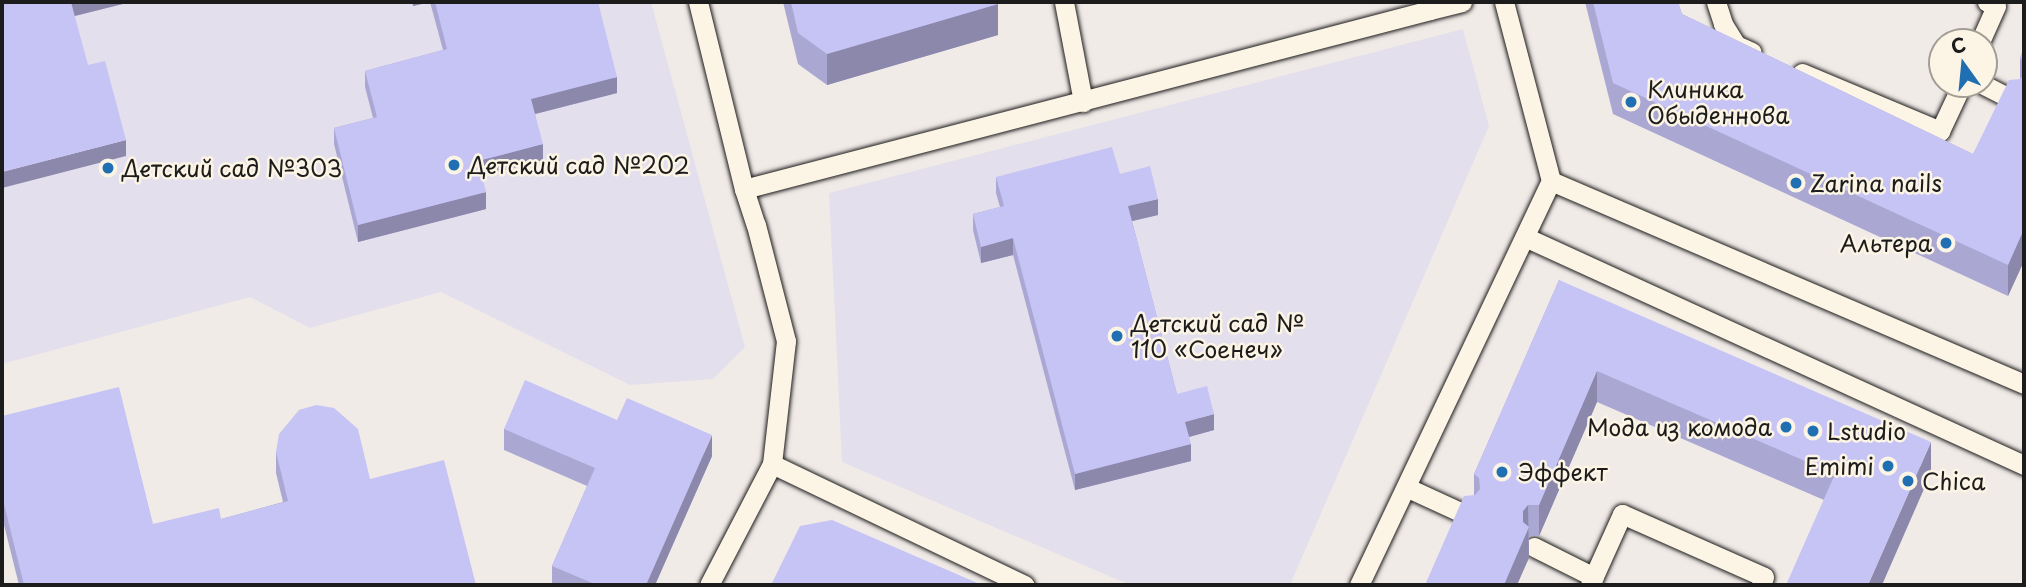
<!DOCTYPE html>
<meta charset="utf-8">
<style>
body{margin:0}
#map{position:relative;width:2026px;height:587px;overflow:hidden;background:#f1ebe8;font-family:"Playpen Sans",sans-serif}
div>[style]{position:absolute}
.built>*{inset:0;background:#e4dfec}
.roads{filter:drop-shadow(0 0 2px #1c1c1c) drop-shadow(0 0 2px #1c1c1c)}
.lane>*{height:19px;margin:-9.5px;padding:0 9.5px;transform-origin:9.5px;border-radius:9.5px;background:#fcf5e5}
.wall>*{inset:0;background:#aaa8d3}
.shaded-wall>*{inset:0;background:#8b88ac}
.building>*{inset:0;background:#c6c3f5}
.dots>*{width:19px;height:19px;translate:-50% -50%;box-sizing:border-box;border:4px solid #fcf5e5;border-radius:50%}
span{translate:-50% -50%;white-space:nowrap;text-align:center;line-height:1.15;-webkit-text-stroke:5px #fcf5e5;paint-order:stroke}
.poi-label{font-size:23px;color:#1c1c1c}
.left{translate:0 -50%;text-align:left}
.right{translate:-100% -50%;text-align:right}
.frame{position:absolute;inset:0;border:4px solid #1c1c1c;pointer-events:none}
.north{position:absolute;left:1928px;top:28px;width:70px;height:70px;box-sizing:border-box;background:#fcf5e5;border:2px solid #a29e95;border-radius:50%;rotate:345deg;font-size:19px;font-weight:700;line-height:28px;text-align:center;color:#1c1c1c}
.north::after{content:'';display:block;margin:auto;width:24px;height:32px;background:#1f6fb2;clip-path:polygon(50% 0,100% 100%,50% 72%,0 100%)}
</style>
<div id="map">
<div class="built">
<div style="clip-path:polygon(2px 2px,651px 2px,745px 347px,713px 379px,630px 385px,441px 292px,310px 328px,250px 297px,2px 364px)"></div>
<div style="clip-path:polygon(1463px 29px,1489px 126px,1290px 585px,1130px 585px,842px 462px,829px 193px)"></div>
</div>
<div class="roads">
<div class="lane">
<div style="left:698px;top:2px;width:193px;rotate:76.2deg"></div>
<div style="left:744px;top:189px;width:38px;rotate:72deg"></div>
<div style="left:756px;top:225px;width:120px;rotate:75.5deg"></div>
<div style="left:786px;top:341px;width:124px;rotate:96.5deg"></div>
<div style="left:772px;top:464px;width:136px;rotate:117.5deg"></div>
<div style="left:1064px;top:2px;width:102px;rotate:79.2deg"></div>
<div style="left:1716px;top:2px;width:23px;rotate:72deg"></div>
<div style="left:1723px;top:24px;width:25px;rotate:58deg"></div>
<div style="left:1736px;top:45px;width:17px;rotate:24deg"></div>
<div style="left:1430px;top:10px;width:33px;rotate:-14deg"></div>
<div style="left:1980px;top:42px;width:39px;rotate:-66deg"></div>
<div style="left:1996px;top:6px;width:10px;rotate:-156deg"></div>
<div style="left:1802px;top:73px;width:150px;rotate:22.8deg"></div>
<div style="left:1940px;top:131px;width:52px;rotate:-64.9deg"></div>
<div style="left:1982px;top:84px;width:36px;rotate:27deg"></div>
<div style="left:1551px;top:181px;width:515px;rotate:23.23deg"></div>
<div style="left:744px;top:189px;width:709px;rotate:-14.62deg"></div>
<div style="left:1430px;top:10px;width:9px;rotate:-111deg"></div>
<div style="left:1525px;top:237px;width:549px;rotate:24.56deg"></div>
<div style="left:772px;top:464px;width:280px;rotate:25.6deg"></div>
<div style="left:1406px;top:487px;width:69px;rotate:24.7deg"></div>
<div style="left:1534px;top:547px;width:67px;rotate:26.6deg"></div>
<div style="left:1359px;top:585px;width:447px;rotate:-64.6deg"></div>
<div style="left:1551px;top:181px;width:185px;rotate:-104.7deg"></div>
<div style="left:1590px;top:585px;width:78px;rotate:-65.7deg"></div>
<div style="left:1622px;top:514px;width:155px;rotate:23.9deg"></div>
<div style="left:1764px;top:577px;width:9px;rotate:111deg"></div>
</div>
</div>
<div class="wall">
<div style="clip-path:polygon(412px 2px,598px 2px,617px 93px,535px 114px,543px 160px,481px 176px,486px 209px,358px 242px,334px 144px,334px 128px,373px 118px,365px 87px,365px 71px,443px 50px,430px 2px,413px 6px)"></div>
<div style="clip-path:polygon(783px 2px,998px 2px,998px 35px,827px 85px,798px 64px)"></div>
<div style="clip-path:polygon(1585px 2px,1678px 2px,1682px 14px,1973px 154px,2020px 79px,2020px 58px,2024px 48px,2024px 261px,2008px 296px,1613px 114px)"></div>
<div style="clip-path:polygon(1120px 174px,1158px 215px,1132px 221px,1177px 394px,1214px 430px,1189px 437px,1191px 461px,1075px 490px,1013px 255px,981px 263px,973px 230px,973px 214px,1000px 207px,996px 193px,996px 177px)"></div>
<div style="clip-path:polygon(1559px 280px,1931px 473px,1824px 500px,1597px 402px,1539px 536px,1529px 536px,1529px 558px,1474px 495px,1474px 474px)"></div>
<div style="clip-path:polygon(2px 416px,153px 524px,221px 519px,283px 502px,276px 473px,276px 452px,370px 479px,476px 585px,19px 585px,2px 517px)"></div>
<div style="clip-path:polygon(617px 420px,712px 456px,655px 585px,552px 585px,552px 566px,587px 486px,504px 450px,504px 429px)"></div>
</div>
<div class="shaded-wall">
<div style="clip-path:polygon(71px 2px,131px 2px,71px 17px)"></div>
<div style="clip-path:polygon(413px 2px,430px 2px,413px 6px)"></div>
<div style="clip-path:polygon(998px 4px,998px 35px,827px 85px,827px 54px)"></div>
<div style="clip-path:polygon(617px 77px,617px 93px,531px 115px,531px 99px)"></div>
<div style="clip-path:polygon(126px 140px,126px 156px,2px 188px,2px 172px)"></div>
<div style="clip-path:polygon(543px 144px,543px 160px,478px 177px,478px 161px)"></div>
<div style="clip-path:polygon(486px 192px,486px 209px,358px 242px,358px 225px)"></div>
<div style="clip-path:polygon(1158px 199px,1158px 215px,1128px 222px,1128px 206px)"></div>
<div style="clip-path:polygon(2024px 229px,2024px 261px,2008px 296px,2008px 265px)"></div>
<div style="clip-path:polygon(1013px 238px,1013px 255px,981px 263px,981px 247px)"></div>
<div style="clip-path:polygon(1597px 371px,1597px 402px,1539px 536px,1539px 505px)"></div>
<div style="clip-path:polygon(1214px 414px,1214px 430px,1185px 438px,1185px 422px)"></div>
<div style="clip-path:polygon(712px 435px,712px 456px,655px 585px,646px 585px)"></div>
<div style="clip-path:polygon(1931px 442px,1931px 473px,1882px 585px,1868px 585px)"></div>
<div style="clip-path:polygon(1191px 444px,1191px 461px,1075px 490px,1075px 474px)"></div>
<div style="clip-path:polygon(1528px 505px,1529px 558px,1517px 585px,1504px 585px,1523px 511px)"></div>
</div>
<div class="building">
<div style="clip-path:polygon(2px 2px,71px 2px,88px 65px,105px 61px,126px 140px,2px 172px)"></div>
<div style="clip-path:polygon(435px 2px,598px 2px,617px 77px,531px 99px,543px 144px,478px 161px,486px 192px,358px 225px,334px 128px,377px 117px,365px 71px,447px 49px)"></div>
<div style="clip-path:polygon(791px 2px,998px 2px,998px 4px,827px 54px,798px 33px)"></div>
<div style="clip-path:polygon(1593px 2px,1678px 2px,1682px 14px,1973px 154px,2009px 80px,2020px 79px,2024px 75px,2024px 229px,2008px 265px,1613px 83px)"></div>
<div style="clip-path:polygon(2024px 48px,2024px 62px,2020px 58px)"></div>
<div style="clip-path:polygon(1112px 147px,1120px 174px,1150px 166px,1158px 199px,1128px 206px,1177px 394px,1207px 386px,1214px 414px,1185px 422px,1191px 444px,1075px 474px,1013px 238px,981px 247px,973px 214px,1004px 206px,996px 177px)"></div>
<div style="clip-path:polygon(1559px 280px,1931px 442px,1868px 585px,1786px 585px,1835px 474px,1597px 371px,1539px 505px,1528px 505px,1523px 511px,1523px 522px,1529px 527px,1504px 585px,1425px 585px,1464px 496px,1475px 495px,1480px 489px,1479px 478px,1474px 474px)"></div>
<div style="clip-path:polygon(525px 380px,617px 420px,627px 398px,712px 435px,646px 585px,597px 585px,552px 566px,595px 468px,504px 429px)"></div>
<div style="clip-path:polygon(119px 387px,153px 524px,219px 508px,221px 519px,288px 501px,276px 452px,279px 434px,299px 410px,316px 405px,334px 408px,358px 429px,370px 479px,444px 460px,476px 585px,24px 585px,2px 496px,2px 416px)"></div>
<div style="clip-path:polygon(832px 520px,982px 585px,771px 585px,800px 526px)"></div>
</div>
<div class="dots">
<div style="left:1631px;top:102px;background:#1f6fb2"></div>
<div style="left:454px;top:165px;background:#1f6fb2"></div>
<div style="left:108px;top:168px;background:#1f6fb2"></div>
<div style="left:1796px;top:183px;background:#1f6fb2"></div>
<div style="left:1946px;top:243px;background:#1f6fb2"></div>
<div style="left:1117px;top:336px;background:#1f6fb2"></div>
<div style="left:1786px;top:427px;background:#1f6fb2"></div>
<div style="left:1813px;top:431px;background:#1f6fb2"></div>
<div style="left:1888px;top:466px;background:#1f6fb2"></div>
<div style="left:1502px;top:472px;background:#1f6fb2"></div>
<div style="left:1908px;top:481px;background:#1f6fb2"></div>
</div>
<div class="poi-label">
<span class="left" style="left:1647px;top:102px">Клиника<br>Обыденнова</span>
<span class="left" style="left:468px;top:165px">Детский сад №202</span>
<span class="left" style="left:122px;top:168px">Детский сад №303</span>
<span class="left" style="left:1810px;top:183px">Zarina nails</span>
<span class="right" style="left:1932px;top:243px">Альтера</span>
<span class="left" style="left:1131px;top:336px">Детский сад №<br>110 «Соенеч»</span>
<span class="right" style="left:1772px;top:427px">Мода из комода</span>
<span class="left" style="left:1827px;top:431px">Lstudio</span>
<span class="right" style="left:1874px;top:466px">Emimi</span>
<span class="left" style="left:1518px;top:472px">Эффект</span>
<span class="left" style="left:1922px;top:481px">Chica</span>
</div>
<div class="frame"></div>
<div class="north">С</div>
</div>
